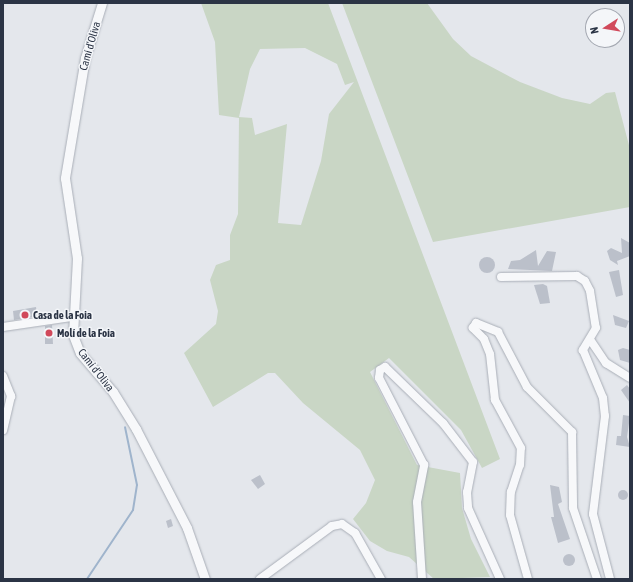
<!DOCTYPE html>
<meta charset="utf-8">
<style>
body{margin:0}
#map{position:relative;width:633px;height:582px;overflow:hidden;background:#e4e7ec;font-family:"Asap Condensed",sans-serif}
div>[style]{position:absolute}
.green>*{inset:0;background:#c9d6c5}
.stream>*{height:2px;margin:-1px;padding:0 1px;transform-origin:1px;border-radius:1px;background:#9fb4cc}
.building>*{inset:0;background:#bbc0ca}
.round{border-radius:50%}
.roads{filter:drop-shadow(0 0 1px #a9aeb7) drop-shadow(0 0 1px #a9aeb7)}
.minor>*{height:8px;margin:-4px;padding:0 4px;transform-origin:4px;border-radius:4px;background:#f7f8fa}
.tertiary>*{height:9px;margin:-4.5px;padding:0 4.5px;transform-origin:4.5px;border-radius:4.5px;background:#f7f8fa}
.dots>*{width:11px;height:11px;translate:-50% -50%;box-sizing:border-box;border:2px solid #f4f6f9;border-radius:50%}
span{translate:-50% -50%;white-space:nowrap;text-align:center;line-height:1.15;-webkit-text-stroke:3px #f4f6f9;paint-order:stroke}
.street-label{font-size:11px;color:#2b3445}
.poi-label{font-size:11px;color:#2b3445;font-weight:700}
.left{translate:0 -50%;text-align:left}
.frame{position:absolute;inset:0;border:4px solid #2b3445;pointer-events:none}
.north{position:absolute;left:585px;top:8px;width:40px;height:40px;box-sizing:border-box;background:#f4f6f9;border:1px solid #a4a8b1;border-radius:50%;rotate:258deg;font-size:11px;font-weight:700;line-height:16px;text-align:center;color:#2b3445}
.north::after{content:'';display:block;margin:auto;width:14px;height:18px;background:#d1495b;clip-path:polygon(50% 0,100% 100%,50% 72%,0 100%)}
</style>
<div id="map">
<div class="green">
<div style="clip-path:polygon(evenodd,201px 3px,328px 3px,500px 459px,482px 468px,461px 430px,389px 358px,370px 372px,417px 465px,460px 473px,462px 508px,471px 539px,490px 577px,434px 579px,409px 557px,387px 551px,370px 541px,353px 519px,366px 503px,375px 480px,360px 450px,303px 403px,275px 373px,268px 373px,213px 407px,184px 353px,216px 324px,218px 311px,210px 280px,216px 265px,230px 260px,230px 235px,238px 214px,239px 118px,219px 115px,215px 42px,201px 3px,305px 48px,337px 64px,345px 85px,354px 82px,329px 114px,321px 161px,301px 225px,278px 223px,287px 124px,255px 135px,252px 118px,239px 117px,250px 69px,260px 49px,305px 48px)"></div>
<div style="clip-path:polygon(342px 3px,427px 3px,453px 39px,471px 56px,520px 82px,562px 98px,590px 104px,606px 93px,615px 92px,630px 149px,630px 207px,433px 242px)"></div>
</div>
<div class="stream">
<div style="left:87px;top:579px;width:83px;rotate:-56.3deg"></div>
<div style="left:133px;top:510px;width:25px;rotate:-81deg"></div>
<div style="left:137px;top:485px;width:59px;rotate:-101.7deg"></div>
</div>
<div class="building">
<div style="clip-path:polygon(621px 238px,630px 243px,630px 256px,617px 261px,618px 265px,610px 260px,607px 251px,611px 248px,622px 253px)"></div>
<div style="clip-path:polygon(536px 250px,538px 266px,547px 251px,556px 252px,552px 271px,508px 269px,511px 261px,520px 260px)"></div>
<div class="round" style="left:479px;top:257px;width:16px;height:16px"></div>
<div style="clip-path:polygon(619px 270px,623px 295px,616px 297px,609px 272px)"></div>
<div style="clip-path:polygon(543px 284px,547px 286px,550px 303px,540px 304px,534px 285px)"></div>
<div style="clip-path:polygon(36px 307px,37px 316px,14px 320px,13px 311px)"></div>
<div style="clip-path:polygon(613px 315px,629px 321px,626px 328px,615px 325px)"></div>
<div style="clip-path:polygon(52px 325px,53px 344px,45px 344px,45px 326px)"></div>
<div style="clip-path:polygon(623px 348px,630px 350px,630px 363px,620px 360px,618px 350px)"></div>
<div style="clip-path:polygon(627px 385px,630px 389px,630px 403px,621px 390px)"></div>
<div style="clip-path:polygon(623px 415px,630px 416px,627px 437px,630px 447px,616px 445px,617px 436px,621px 436px)"></div>
<div style="clip-path:polygon(260px 475px,265px 484px,258px 489px,251px 480px)"></div>
<div style="clip-path:polygon(550px 485px,559px 487px,562px 502px,558px 504px,570px 539px,558px 543px,551px 517px,554px 517px)"></div>
<div class="round" style="left:618px;top:490px;width:10px;height:10px"></div>
<div style="clip-path:polygon(171px 519px,173px 526px,168px 528px,166px 521px)"></div>
<div class="round" style="left:563px;top:554px;width:12px;height:12px"></div>
</div>
<div class="roads">
<div class="minor">
<div style="left:501px;top:277px;width:76px;rotate:-0.8deg"></div>
<div style="left:577px;top:276px;width:9px;rotate:32deg"></div>
<div style="left:585px;top:281px;width:11px;rotate:63deg"></div>
<div style="left:590px;top:291px;width:37px;rotate:81deg"></div>
<div style="left:596px;top:328px;width:26px;rotate:121deg"></div>
<div style="left:583px;top:350px;width:52px;rotate:67.4deg"></div>
<div style="left:603px;top:398px;width:18px;rotate:84deg"></div>
<div style="left:605px;top:416px;width:99px;rotate:97deg"></div>
<div style="left:593px;top:514px;width:67px;rotate:75.3deg"></div>
<div style="left:3px;top:327px;width:69px;rotate:-8.4deg"></div>
<div style="left:591px;top:341px;width:27px;rotate:56deg"></div>
<div style="left:606px;top:363px;width:28px;rotate:32deg"></div>
<div style="left:3px;top:376px;width:22px;rotate:68deg"></div>
<div style="left:11px;top:396px;width:35px;rotate:103deg"></div>
<div style="left:260px;top:579px;width:89px;rotate:-36.4deg"></div>
<div style="left:332px;top:526px;width:10px;rotate:-11deg"></div>
<div style="left:342px;top:524px;width:16px;rotate:35deg"></div>
<div style="left:355px;top:533px;width:53px;rotate:60.5deg"></div>
<div style="left:422px;top:579px;width:77px;rotate:-93.7deg"></div>
<div style="left:417px;top:502px;width:38px;rotate:-79deg"></div>
<div style="left:424px;top:465px;width:98px;rotate:-117.3deg"></div>
<div style="left:379px;top:378px;width:8px;rotate:-83deg"></div>
<div style="left:380px;top:370px;width:6px;rotate:-31deg"></div>
<div style="left:385px;top:367px;width:81px;rotate:44deg"></div>
<div style="left:443px;top:423px;width:49px;rotate:52.4deg"></div>
<div style="left:473px;top:462px;width:31px;rotate:101deg"></div>
<div style="left:467px;top:492px;width:16px;rotate:86deg"></div>
<div style="left:468px;top:508px;width:78px;rotate:65.7deg"></div>
<div style="left:528px;top:579px;width:66px;rotate:-105.7deg"></div>
<div style="left:510px;top:515px;width:23px;rotate:-88deg"></div>
<div style="left:511px;top:492px;width:28px;rotate:-72deg"></div>
<div style="left:520px;top:465px;width:17px;rotate:-87deg"></div>
<div style="left:521px;top:448px;width:55px;rotate:-118.4deg"></div>
<div style="left:495px;top:400px;width:46px;rotate:-96.2deg"></div>
<div style="left:490px;top:354px;width:16px;rotate:-112deg"></div>
<div style="left:484px;top:339px;width:16px;rotate:-135deg"></div>
<div style="left:473px;top:328px;width:6px;rotate:-59deg"></div>
<div style="left:476px;top:323px;width:24px;rotate:22deg"></div>
<div style="left:498px;top:332px;width:62px;rotate:62.2deg"></div>
<div style="left:527px;top:387px;width:64px;rotate:45deg"></div>
<div style="left:572px;top:432px;width:76px;rotate:89.2deg"></div>
<div style="left:573px;top:508px;width:75px;rotate:71.3deg"></div>
</div>
<div class="tertiary">
<div style="left:102px;top:3px;width:58px;rotate:107.2deg"></div>
<div style="left:85px;top:58px;width:122px;rotate:99.5deg"></div>
<div style="left:65px;top:178px;width:81px;rotate:81.5deg"></div>
<div style="left:77px;top:258px;width:77px;rotate:93deg"></div>
<div style="left:73px;top:335px;width:19px;rotate:69deg"></div>
<div style="left:80px;top:353px;width:51px;rotate:49.8deg"></div>
<div style="left:113px;top:392px;width:44px;rotate:58.1deg"></div>
<div style="left:136px;top:429px;width:111px;rotate:62.7deg"></div>
<div style="left:187px;top:528px;width:54px;rotate:70.6deg"></div>
</div>
</div>
<div class="dots">
<div style="left:25px;top:315px;background:#d1495b"></div>
<div style="left:49px;top:333px;background:#d1495b"></div>
</div>
<div class="street-label">
<span style="left:90px;top:46px;rotate:-74deg">Camí d’Oliva</span>
<span style="left:96px;top:370px;rotate:52deg">Camí d’Oliva</span>
</div>
<div class="poi-label">
<span class="left" style="left:33px;top:315px">Casa de la Foia</span>
<span class="left" style="left:57px;top:333px">Molí de la Foia</span>
</div>
<div class="frame"></div>
<div class="north">N</div>
</div>
